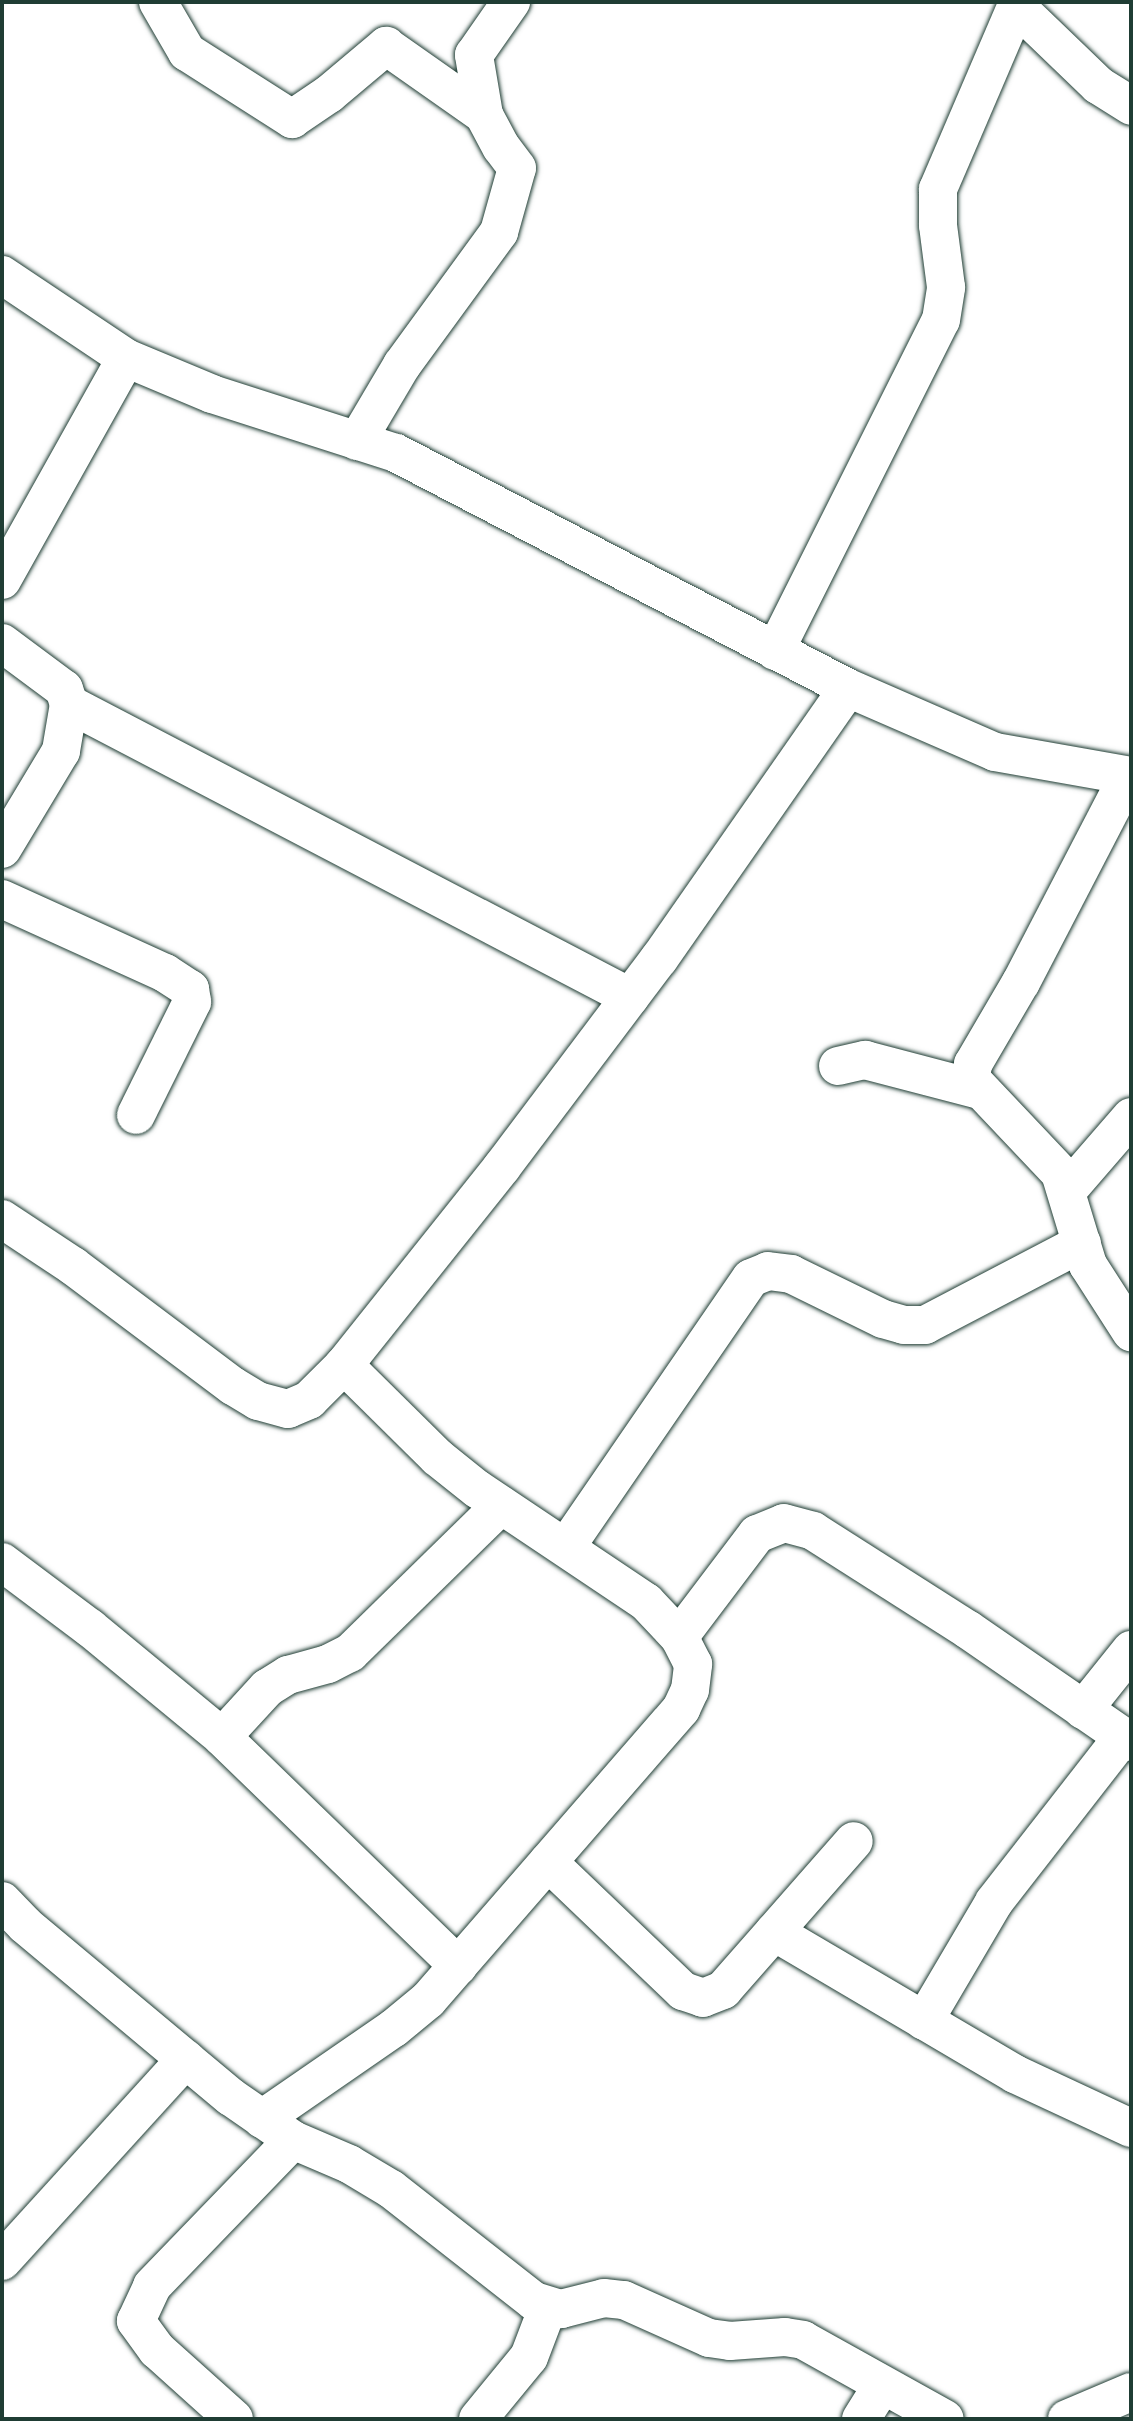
<!DOCTYPE html>
<style>
body{margin:0}
#map{position:relative;width:1133px;height:2421px;overflow:hidden;background:#fff;font-family:"Playpen Sans",sans-serif}
div>[style]{position:absolute}
.roads{filter:drop-shadow(0 0 2px #1f3d34) drop-shadow(0 0 2px #1f3d34)}
.minor>*{height:38px;margin:-19px;padding:0 19px;transform-origin:19px;border-radius:19px;background:#fff}
.tertiary>*{height:38px;margin:-19px;padding:0 19px;transform-origin:19px;border-radius:19px;background:#fff}
span{translate:-50% -50%;white-space:nowrap;text-align:center;line-height:1.15;-webkit-text-stroke:5px #fff;paint-order:stroke}
.frame{position:absolute;inset:0;border:4px solid #1f3d34;pointer-events:none}
</style>
<div id="map">
<div class="roads">
<div class="minor">
<div style="left:158px;top:2px;width:58px;rotate:59.9deg"></div>
<div style="left:187px;top:52px;width:125px;rotate:32.5deg"></div>
<div style="left:292px;top:119px;width:45px;rotate:-34deg"></div>
<div style="left:329px;top:94px;width:75px;rotate:-40.1deg"></div>
<div style="left:386px;top:46px;width:120px;rotate:35.1deg"></div>
<div style="left:1016px;top:6px;width:114px;rotate:43.9deg"></div>
<div style="left:1098px;top:85px;width:39px;rotate:32deg"></div>
<div style="left:357px;top:441px;width:88px;rotate:-59.4deg"></div>
<div style="left:402px;top:365px;width:165px;rotate:-53.9deg"></div>
<div style="left:499px;top:232px;width:66px;rotate:-74.3deg"></div>
<div style="left:517px;top:168px;width:26px;rotate:-127deg"></div>
<div style="left:501px;top:147px;width:36px;rotate:-118deg"></div>
<div style="left:484px;top:115px;width:61px;rotate:-99.5deg"></div>
<div style="left:474px;top:55px;width:65px;rotate:-55.1deg"></div>
<div style="left:2px;top:580px;width:254px;rotate:-60.8deg"></div>
<div style="left:2px;top:643px;width:77px;rotate:36.6deg"></div>
<div style="left:64px;top:689px;width:16px;rotate:72deg"></div>
<div style="left:69px;top:704px;width:48px;rotate:99.7deg"></div>
<div style="left:61px;top:751px;width:114px;rotate:121deg"></div>
<div style="left:775px;top:651px;width:370px;rotate:-63.4deg"></div>
<div style="left:941px;top:320px;width:33px;rotate:-81deg"></div>
<div style="left:946px;top:287px;width:63px;rotate:-97.4deg"></div>
<div style="left:938px;top:225px;width:36px;rotate:-90deg"></div>
<div style="left:938px;top:189px;width:203px;rotate:-66.8deg"></div>
<div style="left:69px;top:704px;width:633px;rotate:27.58deg"></div>
<div style="left:1128px;top:776px;width:232px;rotate:117.4deg"></div>
<div style="left:1021px;top:982px;width:95px;rotate:120.3deg"></div>
<div style="left:973px;top:1064px;width:15px;rotate:98deg"></div>
<div style="left:971px;top:1079px;width:129px;rotate:46.6deg"></div>
<div style="left:1060px;top:1173px;width:96px;rotate:73.1deg"></div>
<div style="left:1088px;top:1265px;width:80px;rotate:57.3deg"></div>
<div style="left:2px;top:899px;width:179px;rotate:24.4deg"></div>
<div style="left:165px;top:973px;width:30px;rotate:33deg"></div>
<div style="left:190px;top:989px;width:13px;rotate:81deg"></div>
<div style="left:192px;top:1002px;width:126px;rotate:116.4deg"></div>
<div style="left:838px;top:1066px;width:28px;rotate:-13deg"></div>
<div style="left:865px;top:1060px;width:118px;rotate:14.7deg"></div>
<div style="left:1067px;top:1191px;width:98px;rotate:-49.1deg"></div>
<div style="left:2px;top:1219px;width:85px;rotate:33.5deg"></div>
<div style="left:73px;top:1266px;width:200px;rotate:36.9deg"></div>
<div style="left:233px;top:1386px;width:29px;rotate:31deg"></div>
<div style="left:258px;top:1401px;width:31px;rotate:15deg"></div>
<div style="left:288px;top:1409px;width:23px;rotate:-23deg"></div>
<div style="left:309px;top:1400px;width:49px;rotate:-45deg"></div>
<div style="left:344px;top:1365px;width:253px;rotate:-51.4deg"></div>
<div style="left:502px;top:1167px;width:261px;rotate:-53deg"></div>
<div style="left:659px;top:959px;width:330px;rotate:-55.1deg"></div>
<div style="left:566px;top:1547px;width:326px;rotate:-55.5deg"></div>
<div style="left:751px;top:1278px;width:18px;rotate:-22deg"></div>
<div style="left:768px;top:1271px;width:23px;rotate:7deg"></div>
<div style="left:791px;top:1274px;width:102px;rotate:26.1deg"></div>
<div style="left:883px;top:1319px;width:22px;rotate:16deg"></div>
<div style="left:904px;top:1325px;width:21px"></div>
<div style="left:925px;top:1325px;width:177px;rotate:-27.6deg"></div>
<div style="left:2px;top:1562px;width:110px;rotate:36.9deg"></div>
<div style="left:90px;top:1628px;width:171px;rotate:39.5deg"></div>
<div style="left:222px;top:1737px;width:329px;rotate:44.1deg"></div>
<div style="left:679px;top:1637px;width:129px;rotate:-52.9deg"></div>
<div style="left:757px;top:1534px;width:29px;rotate:-22deg"></div>
<div style="left:784px;top:1523px;width:30px;rotate:15deg"></div>
<div style="left:813px;top:1531px;width:183px;rotate:32.5deg"></div>
<div style="left:967px;top:1629px;width:199px;rotate:34.6deg"></div>
<div style="left:1083px;top:1710px;width:77px;rotate:-51.3deg"></div>
<div style="left:222px;top:1737px;width:67px;rotate:-47.4deg"></div>
<div style="left:267px;top:1688px;width:25px;rotate:-32deg"></div>
<div style="left:288px;top:1675px;width:41px;rotate:-15.4deg"></div>
<div style="left:328px;top:1664px;width:25px;rotate:-27deg"></div>
<div style="left:350px;top:1653px;width:211px;rotate:-44.4deg"></div>
<div style="left:548px;top:1862px;width:187px;rotate:43.7deg"></div>
<div style="left:683px;top:1991px;width:21px;rotate:19deg"></div>
<div style="left:703px;top:1998px;width:22px;rotate:-22deg"></div>
<div style="left:723px;top:1990px;width:198px;rotate:-48.7deg"></div>
<div style="left:2px;top:1901px;width:33px;rotate:46deg"></div>
<div style="left:25px;top:1925px;width:268px;rotate:39.9deg"></div>
<div style="left:231px;top:2097px;width:75px;rotate:34.7deg"></div>
<div style="left:293px;top:2140px;width:61px;rotate:23.2deg"></div>
<div style="left:349px;top:2164px;width:49px;rotate:30.8deg"></div>
<div style="left:391px;top:2189px;width:182px;rotate:38.1deg"></div>
<div style="left:534px;top:2301px;width:28px;rotate:17deg"></div>
<div style="left:561px;top:2309px;width:44px;rotate:-14.3deg"></div>
<div style="left:604px;top:2298px;width:20px;rotate:6deg"></div>
<div style="left:624px;top:2300px;width:93px;rotate:24.1deg"></div>
<div style="left:709px;top:2338px;width:21px;rotate:8deg"></div>
<div style="left:730px;top:2341px;width:55px;rotate:-4.2deg"></div>
<div style="left:785px;top:2337px;width:18px;rotate:9deg"></div>
<div style="left:803px;top:2340px;width:162px;rotate:29.1deg"></div>
<div style="left:774px;top:1932px;width:280px;rotate:30.5deg"></div>
<div style="left:1015px;top:2074px;width:128px;rotate:25deg"></div>
<div style="left:924px;top:2021px;width:138px;rotate:-59.5deg"></div>
<div style="left:994px;top:1902px;width:210px;rotate:-52.1deg"></div>
<div style="left:262px;top:2119px;width:160px;rotate:-34.6deg"></div>
<div style="left:394px;top:2028px;width:44px;rotate:-39.5deg"></div>
<div style="left:428px;top:2000px;width:386px;rotate:-49deg"></div>
<div style="left:681px;top:1709px;width:21px;rotate:-65deg"></div>
<div style="left:690px;top:1690px;width:26px;rotate:-83deg"></div>
<div style="left:693px;top:1664px;width:30px;rotate:-117deg"></div>
<div style="left:679px;top:1637px;width:48px;rotate:-133.3deg"></div>
<div style="left:646px;top:1602px;width:203px;rotate:-146.2deg"></div>
<div style="left:477px;top:1489px;width:51px;rotate:-141.3deg"></div>
<div style="left:437px;top:1457px;width:131px;rotate:-135.3deg"></div>
<div style="left:2px;top:2261px;width:273px;rotate:-47.7deg"></div>
<div style="left:234px;top:2419px;width:103px;rotate:-138.1deg"></div>
<div style="left:157px;top:2350px;width:36px;rotate:-126deg"></div>
<div style="left:136px;top:2321px;width:38px;rotate:-65deg"></div>
<div style="left:152px;top:2286px;width:203px;rotate:-46deg"></div>
<div style="left:478px;top:2419px;width:80px;rotate:-50.6deg"></div>
<div style="left:529px;top:2357px;width:53px;rotate:-69.2deg"></div>
<div style="left:861px;top:2419px;width:40px;rotate:-58deg"></div>
<div style="left:1067px;top:2419px;width:69px;rotate:-22.9deg"></div>
</div>
<div class="tertiary">
<div style="left:2px;top:275px;width:149px;rotate:33.8deg"></div>
<div style="left:126px;top:358px;width:93px;rotate:22.7deg"></div>
<div style="left:212px;top:394px;width:193px;rotate:17.8deg"></div>
<div style="left:396px;top:453px;width:509px;rotate:27.47deg"></div>
<div style="left:848px;top:688px;width:160px;rotate:23.5deg"></div>
<div style="left:995px;top:752px;width:138px;rotate:10deg"></div>
</div>
</div>
<div class="frame"></div>
</div>
